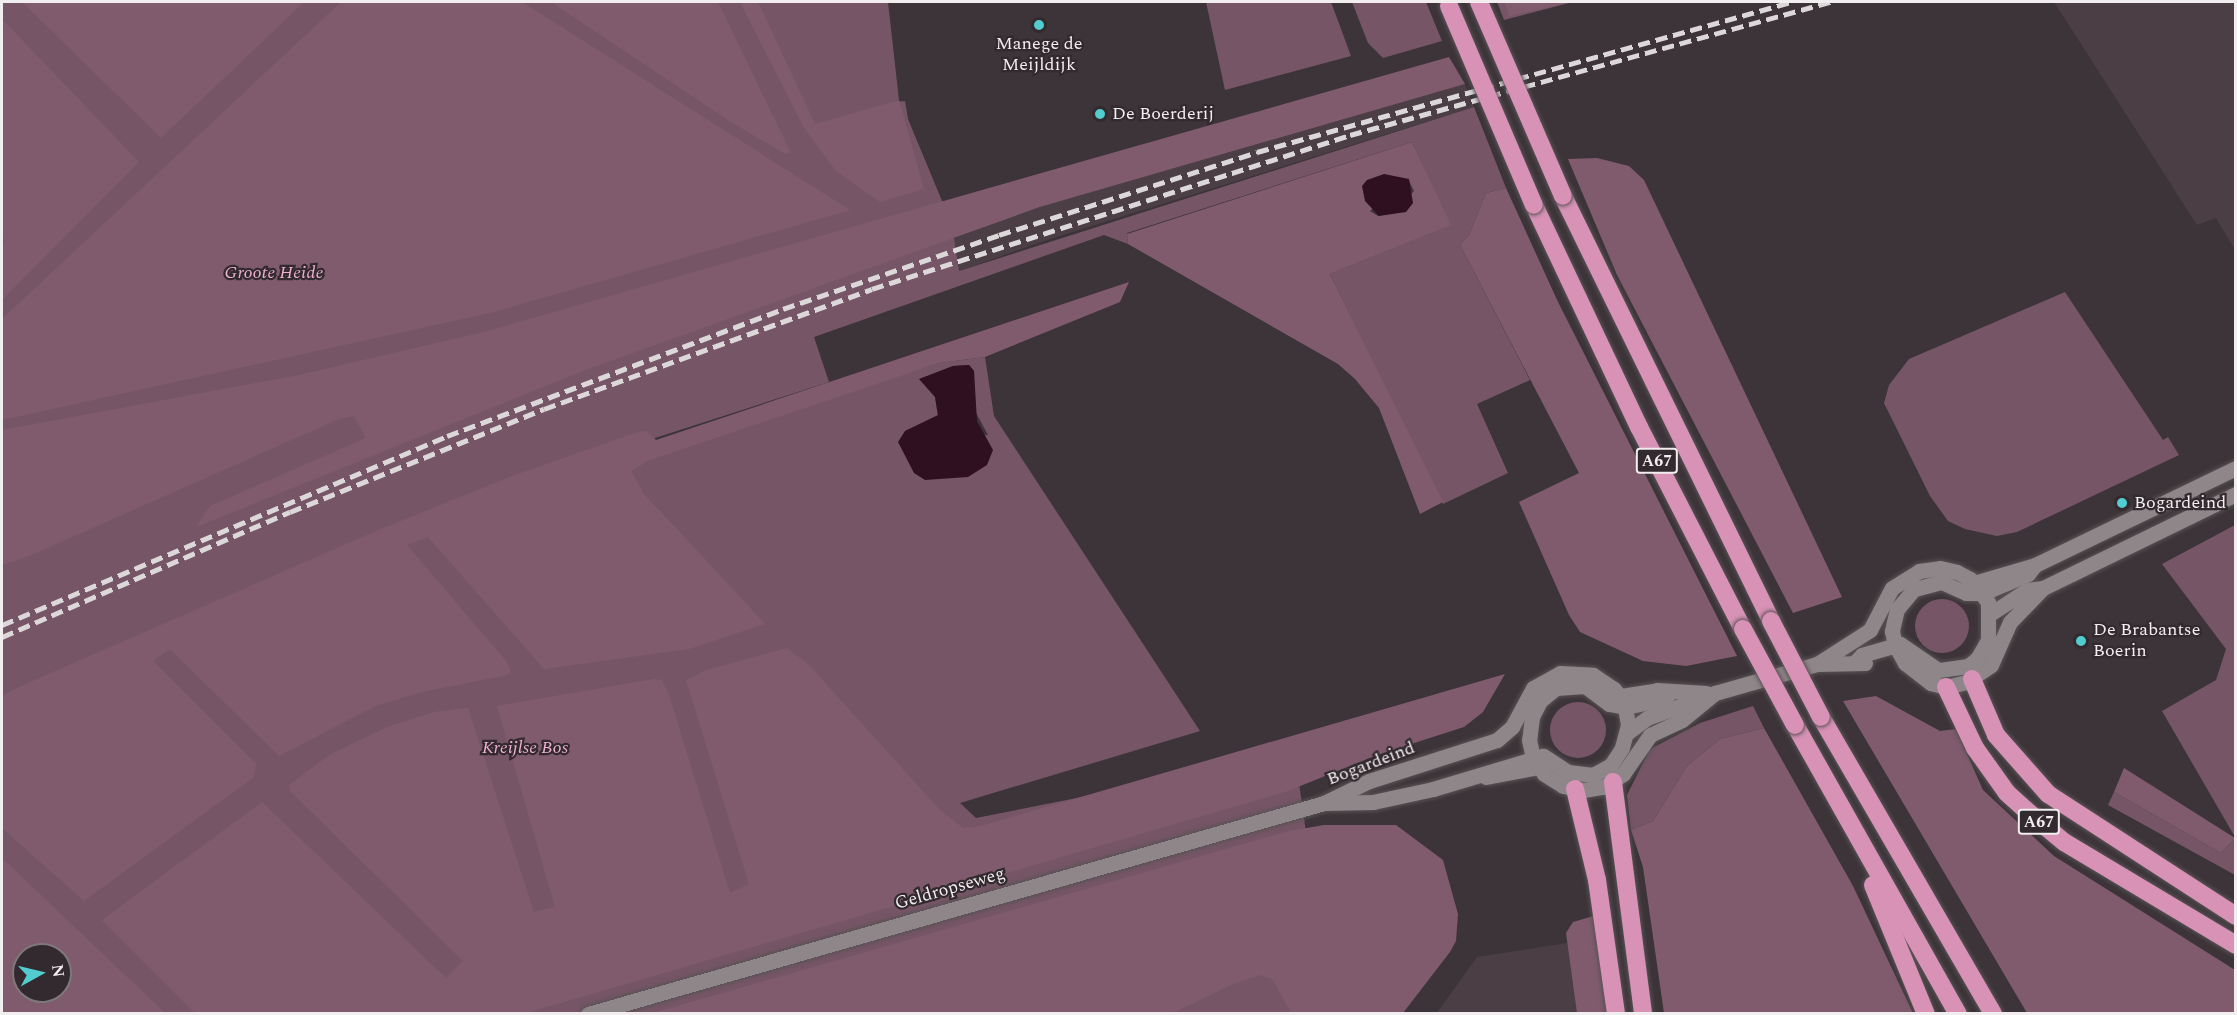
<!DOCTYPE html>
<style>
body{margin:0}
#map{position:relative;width:2237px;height:1015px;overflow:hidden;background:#3c3438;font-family:Spectral,serif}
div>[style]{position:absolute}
.built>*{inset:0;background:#4b3e44}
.green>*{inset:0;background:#765666}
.round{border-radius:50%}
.forest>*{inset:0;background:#805b6e}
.water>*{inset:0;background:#2e1021}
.roads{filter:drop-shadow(0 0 2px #595255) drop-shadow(0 0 2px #595255)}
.secondary>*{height:15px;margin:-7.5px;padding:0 7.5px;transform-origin:7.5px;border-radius:7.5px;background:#8f868a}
.highway>*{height:18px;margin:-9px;padding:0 9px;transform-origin:9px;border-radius:9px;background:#d792b6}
.rail>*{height:4.5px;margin-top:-2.25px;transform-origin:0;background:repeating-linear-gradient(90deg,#dcd7d9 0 12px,transparent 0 18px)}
.bridges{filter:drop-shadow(0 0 2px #595255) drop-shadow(0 0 2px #595255)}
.highway-bridge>*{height:18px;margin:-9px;padding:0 9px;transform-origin:9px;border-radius:9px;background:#d792b6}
.dots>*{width:16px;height:16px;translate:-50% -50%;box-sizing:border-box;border:3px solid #322a2e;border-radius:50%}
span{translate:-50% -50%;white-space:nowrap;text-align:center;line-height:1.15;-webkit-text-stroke:4.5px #322a2e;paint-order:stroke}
.shield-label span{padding:2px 4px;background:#322a2e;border:2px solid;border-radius:4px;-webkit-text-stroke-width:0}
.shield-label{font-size:16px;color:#f2edef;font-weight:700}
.poi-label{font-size:18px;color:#f2edef}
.left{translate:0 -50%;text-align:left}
.park-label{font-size:18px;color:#efafd0;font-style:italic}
.street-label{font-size:18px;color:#f2edef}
.frame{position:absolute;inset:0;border:3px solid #f2edef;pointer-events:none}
.north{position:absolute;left:12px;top:943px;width:60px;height:60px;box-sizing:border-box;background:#322a2e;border:2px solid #7f787b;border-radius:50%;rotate:82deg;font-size:16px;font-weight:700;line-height:24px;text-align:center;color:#f2edef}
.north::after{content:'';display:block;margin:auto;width:21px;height:27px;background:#52cdcf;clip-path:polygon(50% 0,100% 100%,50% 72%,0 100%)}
</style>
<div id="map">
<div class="built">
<div style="clip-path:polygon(2054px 2px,2235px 2px,2235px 250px,2216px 218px,2197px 225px)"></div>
<div style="clip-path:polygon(1465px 84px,1474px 107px,1047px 240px,601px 396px,2px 617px,588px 369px,1040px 207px)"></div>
<div style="clip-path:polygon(1567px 943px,1584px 965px,1593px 1014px,1436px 1014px,1477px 957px)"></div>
</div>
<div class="green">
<div style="clip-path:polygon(evenodd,2px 2px,888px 2px,899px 100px,894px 102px,905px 101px,908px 119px,952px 225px,959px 271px,1474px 107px,1506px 188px,1486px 193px,1469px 235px,1460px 245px,1530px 380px,1477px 404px,1508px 473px,1443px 504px,1330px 274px,1450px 225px,1412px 142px,1127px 233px,1128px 244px,1104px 235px,814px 337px,829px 382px,655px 438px,656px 453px,939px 363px,985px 357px,994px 416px,1200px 731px,960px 803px,976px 818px,1295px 755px,1308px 846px,1398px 1013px,2px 1014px,2px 2px,969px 365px,974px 371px,974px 409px,988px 435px,905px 431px,938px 416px,935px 397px,920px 379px,953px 366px,969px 365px,2px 2px,637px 485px,643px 492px,674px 526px,632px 494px,637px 485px,2px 2px,24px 955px,60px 955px,60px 991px,24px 991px,24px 955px)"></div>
<div style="clip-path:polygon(1206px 2px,1331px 2px,1351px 56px,1225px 90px)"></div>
<div style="clip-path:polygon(1352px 2px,1426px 2px,1442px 41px,1383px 58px,1368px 43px)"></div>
<div style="clip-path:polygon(1497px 2px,1573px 2px,1504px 20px)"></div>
<div style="clip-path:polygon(2065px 292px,2163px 440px,2168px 437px,2179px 455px,2017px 532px,1997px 536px,1965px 529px,1948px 521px,1930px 496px,1884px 403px,1889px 385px,1909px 359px)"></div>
<div style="clip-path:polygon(2235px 525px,2235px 837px,2162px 711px,2216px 680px,2226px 649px,2162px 564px)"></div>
<div class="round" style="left:1915px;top:599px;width:54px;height:54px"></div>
<div class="round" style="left:1550px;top:702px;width:56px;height:56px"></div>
<div style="clip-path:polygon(1753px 706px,1764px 728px,1720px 739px,1687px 766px,1653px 821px,1631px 830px,1627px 795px,1650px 749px,1700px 723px)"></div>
<div style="clip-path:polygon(2114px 792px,2221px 853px,2235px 839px,2235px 875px,2108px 805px)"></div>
</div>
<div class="forest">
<div style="clip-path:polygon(22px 2px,304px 2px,161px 138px)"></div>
<div style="clip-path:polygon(341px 2px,522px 2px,850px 210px,490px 313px,2px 420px,2px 319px)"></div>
<div style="clip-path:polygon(551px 2px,718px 2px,791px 153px,785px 154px,731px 122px)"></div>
<div style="clip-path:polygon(740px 2px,758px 2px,815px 124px,899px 100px,924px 189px,880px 202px,836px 171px,804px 128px)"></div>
<div style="clip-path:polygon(1504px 2px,1571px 2px,1510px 16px)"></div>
<div style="clip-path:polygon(2px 19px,139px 162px,2px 300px,2px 246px,5px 242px,2px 238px)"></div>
<div style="clip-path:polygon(1449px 57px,1465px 84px,1040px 207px,588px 369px,196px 527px,210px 506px,366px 438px,354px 416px,339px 419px,29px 556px,2px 565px,2px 430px,299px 375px,480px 333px)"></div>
<div style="clip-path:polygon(evenodd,1412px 142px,1451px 225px,1330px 274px,1443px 502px,1420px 514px,1379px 408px,1355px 379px,1338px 364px,1128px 244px,1127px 234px,1412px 142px,1408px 179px,1414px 191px,1394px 212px,1378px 216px,1370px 211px,1408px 179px)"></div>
<div style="clip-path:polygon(1597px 158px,1629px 166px,1644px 180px,1842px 597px,1793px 613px,1617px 275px,1568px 159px)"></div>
<div style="clip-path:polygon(1506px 188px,1558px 302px,1737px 656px,1686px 666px,1643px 661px,1580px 632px,1569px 615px,1519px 502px,1579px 473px,1460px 245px,1469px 235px,1486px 193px)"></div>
<div style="clip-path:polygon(1129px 282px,1120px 302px,985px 357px,939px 363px,650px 460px,631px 471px,643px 492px,765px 624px,689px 649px,544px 669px,428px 537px,407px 545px,506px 661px,511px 671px,507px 675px,422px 692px,375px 706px,279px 756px,170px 649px,153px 661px,256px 764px,254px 777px,84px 901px,2px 828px,2px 696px,21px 686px,376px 531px,515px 475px,638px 432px,646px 431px,656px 440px)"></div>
<div style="clip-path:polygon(787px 648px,808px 664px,939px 809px,963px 828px,981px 826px,1505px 674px,1483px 712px,1464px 727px,1377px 755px,1288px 791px,526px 1013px,195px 1013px,102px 920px,262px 802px,446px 978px,463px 961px,290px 791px,289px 785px,329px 755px,387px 727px,434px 712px,468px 708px,534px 912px,555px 907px,497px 706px,654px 679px,662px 680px,669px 695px,730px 893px,749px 884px,686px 680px,707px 670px)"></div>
<div style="clip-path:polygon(1876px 696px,1940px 731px,1956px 729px,1983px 790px,2054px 856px,2235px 970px,2235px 1013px,2027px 1013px,1843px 701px)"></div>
<div style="clip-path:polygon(1764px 728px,1853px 886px,1913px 1013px,1664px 1013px,1643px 867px,1631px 830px,1653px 821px,1687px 766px,1720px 739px)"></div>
<div style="clip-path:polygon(2124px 768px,2235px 838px,2235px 839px,2221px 853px,2114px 792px)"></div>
<div style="clip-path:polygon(1396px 825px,1443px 860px,1458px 914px,1456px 941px,1450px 952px,1403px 1013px,1291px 1013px,1273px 980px,1261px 975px,1235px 983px,1173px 1013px,653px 1013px,1289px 831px,1324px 825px)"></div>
<div style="clip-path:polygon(evenodd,2px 858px,165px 1013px,2px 1013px,2px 858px,24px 955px,60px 955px,60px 991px,24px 991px,24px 955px)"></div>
<div style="clip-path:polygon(1597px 915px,1610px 1013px,1577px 1013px,1566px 933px,1573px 922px)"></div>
</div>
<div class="water">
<div style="clip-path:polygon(1384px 174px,1409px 179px,1413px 203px,1406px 212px,1379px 216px,1365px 201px,1362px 186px,1367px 180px)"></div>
<div style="clip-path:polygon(969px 365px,974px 371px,977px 421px,993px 450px,987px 465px,968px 477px,925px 480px,914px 473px,898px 442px,905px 431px,938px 415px,935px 397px,919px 379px,953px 366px)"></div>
</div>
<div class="roads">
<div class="secondary">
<div style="left:2035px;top:565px;width:11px;rotate:128deg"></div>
<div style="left:2028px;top:574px;width:49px;rotate:157.1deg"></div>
<div style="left:1983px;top:593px;width:17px;rotate:180deg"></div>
<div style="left:1966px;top:593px;width:27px;rotate:-156deg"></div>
<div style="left:1941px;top:582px;width:28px;rotate:165deg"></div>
<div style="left:1914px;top:589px;width:26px;rotate:130deg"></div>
<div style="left:1897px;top:609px;width:23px;rotate:103deg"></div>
<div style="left:1892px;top:631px;width:14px;rotate:78deg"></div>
<div style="left:1895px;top:645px;width:21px;rotate:61deg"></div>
<div style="left:1905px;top:663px;width:33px;rotate:38deg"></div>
<div style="left:1931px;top:683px;width:16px;rotate:15deg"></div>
<div style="left:1946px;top:687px;width:21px;rotate:-14deg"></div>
<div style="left:1966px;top:682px;width:30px;rotate:-34deg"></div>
<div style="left:1991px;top:665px;width:47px;rotate:-66.2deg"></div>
<div style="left:2010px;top:622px;width:47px;rotate:-45.9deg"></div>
<div style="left:1974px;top:583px;width:64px;rotate:-16.4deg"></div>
<div style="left:2035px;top:565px;width:223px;rotate:-25.8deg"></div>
<div style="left:1990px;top:614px;width:44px;rotate:-33deg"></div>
<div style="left:2027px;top:590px;width:16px;rotate:-7deg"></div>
<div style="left:2043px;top:588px;width:215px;rotate:-26deg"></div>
<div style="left:1817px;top:664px;width:63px;rotate:-32.7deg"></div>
<div style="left:1870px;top:630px;width:47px;rotate:-62.4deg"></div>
<div style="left:1892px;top:588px;width:32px;rotate:-32deg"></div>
<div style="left:1919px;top:571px;width:21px;rotate:-8deg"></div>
<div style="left:1940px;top:568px;width:17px;rotate:13deg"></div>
<div style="left:1957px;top:572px;width:15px;rotate:28deg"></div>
<div style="left:1970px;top:579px;width:29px;rotate:52deg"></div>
<div style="left:1988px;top:602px;width:38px;rotate:90deg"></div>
<div style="left:1988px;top:640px;width:22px;rotate:120deg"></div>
<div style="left:1977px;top:659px;width:11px;rotate:142deg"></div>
<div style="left:1968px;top:666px;width:30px;rotate:172deg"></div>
<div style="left:1938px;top:670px;width:46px;rotate:-145.6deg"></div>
<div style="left:1900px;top:644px;width:40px;rotate:164deg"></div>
<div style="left:1862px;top:655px;width:10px;rotate:135deg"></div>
<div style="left:1669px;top:694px;width:12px;rotate:149deg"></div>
<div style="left:1659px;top:700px;width:35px;rotate:168deg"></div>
<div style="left:1625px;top:707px;width:16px;rotate:-169deg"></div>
<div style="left:1609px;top:704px;width:30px;rotate:-143deg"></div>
<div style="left:1585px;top:686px;width:29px;rotate:176deg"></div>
<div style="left:1556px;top:688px;width:21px;rotate:141deg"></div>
<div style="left:1540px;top:701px;width:18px;rotate:117deg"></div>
<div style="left:1532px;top:717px;width:23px;rotate:97deg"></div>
<div style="left:1529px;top:740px;width:17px;rotate:77deg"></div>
<div style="left:1533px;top:757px;width:20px;rotate:57deg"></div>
<div style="left:1544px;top:774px;width:22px;rotate:32deg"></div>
<div style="left:1563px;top:786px;width:20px;rotate:11deg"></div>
<div style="left:1583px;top:790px;width:20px;rotate:-9deg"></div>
<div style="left:1603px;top:787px;width:24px;rotate:-33deg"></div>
<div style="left:1623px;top:774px;width:47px;rotate:-55.3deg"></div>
<div style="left:1650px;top:735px;width:35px;rotate:-25deg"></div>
<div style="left:1682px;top:720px;width:43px;rotate:-39.3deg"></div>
<div style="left:1621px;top:696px;width:36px;rotate:-9deg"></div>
<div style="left:1657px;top:690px;width:49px;rotate:3.5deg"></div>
<div style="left:1627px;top:733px;width:25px;rotate:-37deg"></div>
<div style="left:1647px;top:718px;width:72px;rotate:-20.2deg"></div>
<div style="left:1715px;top:693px;width:106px;rotate:-15.9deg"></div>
<div style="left:1817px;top:664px;width:48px;rotate:-1.2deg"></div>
<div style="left:1486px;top:777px;width:54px;rotate:-10.7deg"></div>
<div style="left:588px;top:1014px;width:766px;rotate:-16deg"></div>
<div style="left:1324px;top:803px;width:50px;rotate:-26.1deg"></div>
<div style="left:1369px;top:781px;width:134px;rotate:-17.8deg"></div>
<div style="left:1497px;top:740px;width:20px;rotate:-41deg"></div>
<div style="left:1512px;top:727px;width:44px;rotate:-61.7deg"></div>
<div style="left:1533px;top:688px;width:31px;rotate:-29deg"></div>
<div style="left:1560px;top:673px;width:33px;rotate:3deg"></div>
<div style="left:1593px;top:675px;width:25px;rotate:34deg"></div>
<div style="left:1614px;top:689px;width:16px;rotate:52deg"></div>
<div style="left:1624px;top:702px;width:23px;rotate:80deg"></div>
<div style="left:1628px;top:725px;width:24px;rotate:105deg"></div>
<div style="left:1622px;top:748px;width:20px;rotate:123deg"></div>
<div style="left:1611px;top:765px;width:21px;rotate:151deg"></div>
<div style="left:1593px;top:775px;width:25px;rotate:-173deg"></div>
<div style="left:1568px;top:772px;width:30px;rotate:-147deg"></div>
<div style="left:1543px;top:756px;width:115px;rotate:163.3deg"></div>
<div style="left:1433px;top:789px;width:61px;rotate:167.8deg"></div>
<div style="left:1373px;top:802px;width:49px;rotate:178.8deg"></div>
</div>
<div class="highway">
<div style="left:1563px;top:196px;width:473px;rotate:63.9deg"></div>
<div style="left:1534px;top:205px;width:246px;rotate:64.7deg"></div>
<div style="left:1639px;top:427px;width:227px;rotate:62.8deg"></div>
<div style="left:1972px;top:679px;width:61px;rotate:66.8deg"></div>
<div style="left:1996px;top:735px;width:79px;rotate:48.6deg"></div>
<div style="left:2048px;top:794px;width:224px;rotate:33deg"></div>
<div style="left:1946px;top:687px;width:68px;rotate:64.6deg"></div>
<div style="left:1975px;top:748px;width:55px;rotate:54.6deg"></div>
<div style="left:2007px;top:793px;width:28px;rotate:42deg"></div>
<div style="left:2028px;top:812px;width:47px;rotate:39.8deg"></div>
<div style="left:2064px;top:842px;width:200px;rotate:30.9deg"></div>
<div style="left:1821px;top:717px;width:343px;rotate:59.9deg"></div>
<div style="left:1795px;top:725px;width:332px;rotate:60.6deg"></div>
<div style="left:1613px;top:782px;width:234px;rotate:82.6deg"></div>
<div style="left:1575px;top:789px;width:94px;rotate:76.4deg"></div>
<div style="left:1597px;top:880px;width:135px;rotate:81.9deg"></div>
<div style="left:1873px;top:885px;width:139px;rotate:67.7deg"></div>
</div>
</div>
<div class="rail">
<div style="left:2px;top:625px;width:483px;rotate:-23deg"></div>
<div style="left:447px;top:436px;width:359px;rotate:-20.7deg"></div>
<div style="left:783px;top:309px;width:228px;rotate:-18.9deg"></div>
<div style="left:999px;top:235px;width:271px;rotate:-17.8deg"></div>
<div style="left:1257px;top:152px;width:555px;rotate:-15.69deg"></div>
<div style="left:2px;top:637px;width:314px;rotate:-23.5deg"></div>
<div style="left:290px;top:512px;width:274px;rotate:-22.1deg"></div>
<div style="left:544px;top:409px;width:349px;rotate:-20.1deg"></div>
<div style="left:872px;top:289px;width:502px;rotate:-17.86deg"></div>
<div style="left:1350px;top:135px;width:499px;rotate:-15.5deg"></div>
</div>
<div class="bridges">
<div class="highway-bridge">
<div style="left:1479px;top:2px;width:211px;rotate:66.6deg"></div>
<div style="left:1449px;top:6px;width:216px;rotate:66.9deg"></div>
<div style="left:1771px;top:621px;width:108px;rotate:62.5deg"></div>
<div style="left:1743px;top:629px;width:109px;rotate:61.6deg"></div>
</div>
</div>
<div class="dots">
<div style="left:1039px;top:25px;background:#52cdcf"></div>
<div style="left:1100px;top:114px;background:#52cdcf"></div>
<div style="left:2122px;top:503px;background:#52cdcf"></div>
<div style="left:2081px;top:641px;background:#52cdcf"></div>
</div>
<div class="shield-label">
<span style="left:1657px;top:461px">A67</span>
<span style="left:2039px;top:822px">A67</span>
</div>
<div class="poi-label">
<span style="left:1039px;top:55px">Manege de<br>Meijldijk</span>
<span class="left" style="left:1112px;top:114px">De Boerderij</span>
<span class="left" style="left:2134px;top:503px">Bogardeind</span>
<span class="left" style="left:2093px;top:641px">De Brabantse<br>Boerin</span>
</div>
<div class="park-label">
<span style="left:274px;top:273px">Groote Heide</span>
<span style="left:525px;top:748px">Kreijlse Bos</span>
</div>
<div class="street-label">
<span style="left:1371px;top:764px;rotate:-21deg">Bogardeind</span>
<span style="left:950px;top:889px;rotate:-16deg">Geldropseweg</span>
</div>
<div class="frame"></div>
<div class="north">N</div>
</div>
